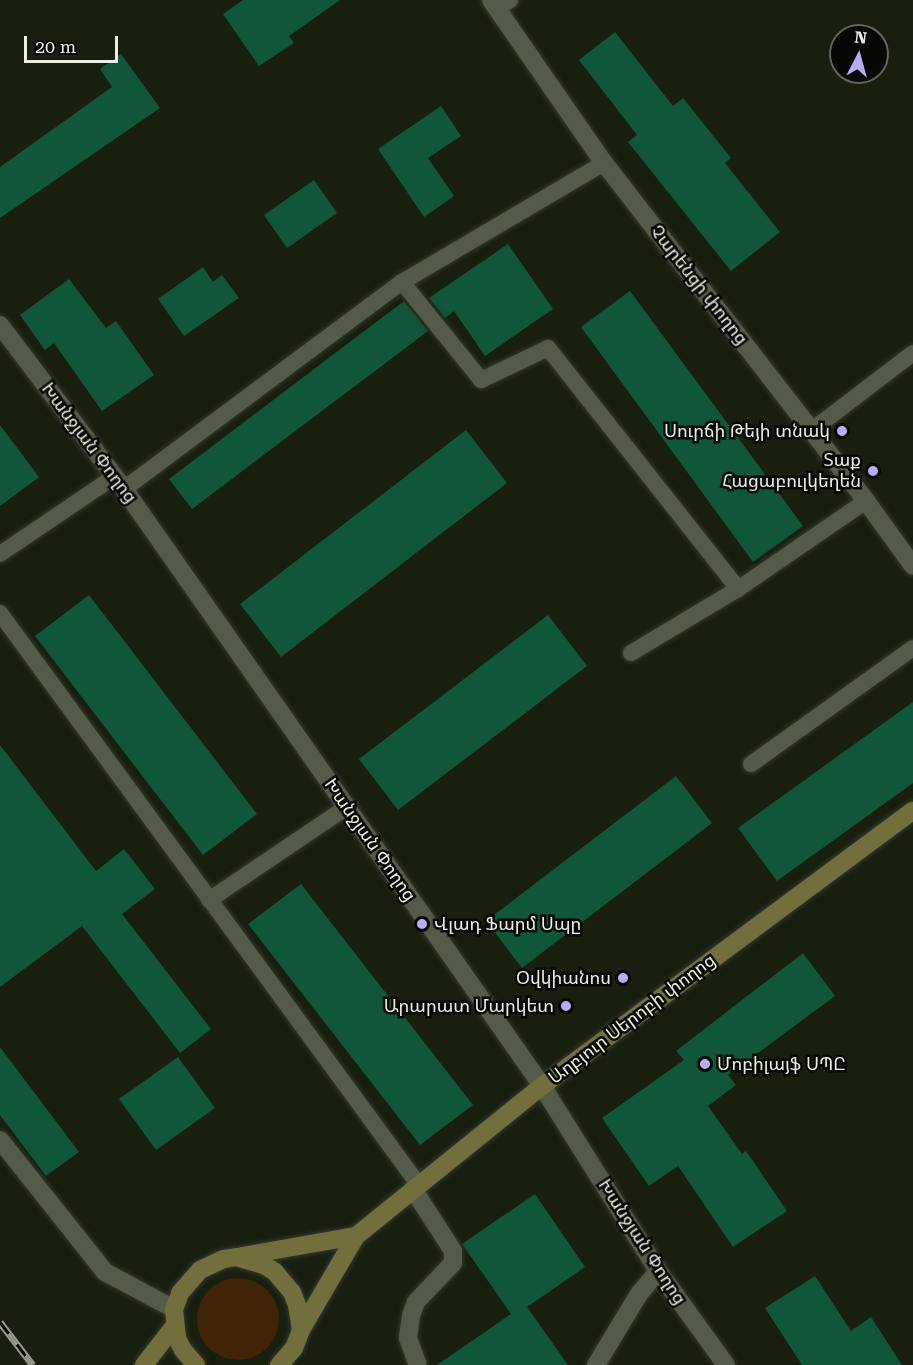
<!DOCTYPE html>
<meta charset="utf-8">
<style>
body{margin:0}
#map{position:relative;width:913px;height:1365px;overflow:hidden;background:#191f0f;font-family:"Roboto Serif","Noto Sans Armenian",serif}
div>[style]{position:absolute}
.green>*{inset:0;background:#412306}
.round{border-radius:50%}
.building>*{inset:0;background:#105638}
.roads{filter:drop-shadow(0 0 2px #33372e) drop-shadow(0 0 2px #33372e)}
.service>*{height:16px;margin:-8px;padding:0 8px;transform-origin:8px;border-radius:8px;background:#545c49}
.minor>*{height:18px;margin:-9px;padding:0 9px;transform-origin:9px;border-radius:9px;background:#545c49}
.secondary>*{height:18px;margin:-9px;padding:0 9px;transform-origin:9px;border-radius:9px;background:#736f3c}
.rail>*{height:7px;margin-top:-3.5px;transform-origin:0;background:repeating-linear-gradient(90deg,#060803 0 14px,#979c8f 0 28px);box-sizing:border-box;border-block:2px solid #979c8f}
.dots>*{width:16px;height:16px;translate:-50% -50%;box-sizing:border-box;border:3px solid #060803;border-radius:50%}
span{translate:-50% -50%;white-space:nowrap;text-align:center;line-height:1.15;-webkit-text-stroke:5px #060803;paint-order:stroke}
.street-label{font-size:18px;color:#eaefe4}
.poi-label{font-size:18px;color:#eaefe4}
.right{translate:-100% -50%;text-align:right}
.left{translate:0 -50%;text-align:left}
.north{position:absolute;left:829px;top:24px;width:60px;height:60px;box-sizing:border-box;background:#060803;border:2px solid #61645d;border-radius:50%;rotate:6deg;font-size:16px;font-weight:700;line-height:24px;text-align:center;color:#eaefe4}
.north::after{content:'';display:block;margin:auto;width:21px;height:27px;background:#b8abf7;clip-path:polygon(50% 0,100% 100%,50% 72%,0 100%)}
.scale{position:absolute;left:24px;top:36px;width:94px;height:27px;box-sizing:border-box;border:3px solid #eaefe4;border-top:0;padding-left:8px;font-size:18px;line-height:21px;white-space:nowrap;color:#eaefe4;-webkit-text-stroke:4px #060803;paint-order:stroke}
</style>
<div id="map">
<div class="green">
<div class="round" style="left:197px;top:1278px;width:82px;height:82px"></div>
</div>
<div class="building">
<div style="clip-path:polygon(243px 0,340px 0,289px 36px,294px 43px,259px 66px,223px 14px)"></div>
<div style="clip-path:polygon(615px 32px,673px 106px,683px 98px,731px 158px,725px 163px,780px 232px,731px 271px,628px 142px,637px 135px,579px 60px)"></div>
<div style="clip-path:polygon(121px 54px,160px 108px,0 218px,0 167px,112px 87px,100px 69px)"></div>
<div style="clip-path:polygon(441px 106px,461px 136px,428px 158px,454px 196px,424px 217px,378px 149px)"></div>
<div style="clip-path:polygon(314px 180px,337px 213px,287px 248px,264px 215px)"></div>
<div style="clip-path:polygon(508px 244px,553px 309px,485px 356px,454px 311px,445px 318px,429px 298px)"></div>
<div style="clip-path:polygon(203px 267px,213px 282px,222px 275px,239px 298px,184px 336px,158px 299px)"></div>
<div style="clip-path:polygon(69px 279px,106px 328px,116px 321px,154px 375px,102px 411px,54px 343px,45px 350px,20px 315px)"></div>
<div style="clip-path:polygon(630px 291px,803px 526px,753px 562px,581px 327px)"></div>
<div style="clip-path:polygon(404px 301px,428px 331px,192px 509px,169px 479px)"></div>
<div style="clip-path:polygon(0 425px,39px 477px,0 506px)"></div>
<div style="clip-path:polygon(466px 430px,507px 483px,281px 657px,240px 604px)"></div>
<div style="clip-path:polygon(89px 595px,257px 814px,203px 855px,35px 636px)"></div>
<div style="clip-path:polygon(548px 615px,587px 666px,398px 810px,359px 759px)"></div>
<div style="clip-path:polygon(913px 702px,913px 783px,777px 881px,738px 828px)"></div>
<div style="clip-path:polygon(0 745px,96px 871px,124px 849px,155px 889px,122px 914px,211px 1029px,180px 1053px,82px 926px,0 987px)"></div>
<div style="clip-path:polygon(676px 776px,712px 823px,522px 968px,486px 921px)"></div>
<div style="clip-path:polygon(301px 884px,473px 1105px,420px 1145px,248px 924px)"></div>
<div style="clip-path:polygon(803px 953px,835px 996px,728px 1075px,736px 1085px,708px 1106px,742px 1154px,746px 1151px,787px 1211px,733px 1247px,678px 1166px,649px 1186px,602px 1118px,684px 1060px,676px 1051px)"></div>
<div style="clip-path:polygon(0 1047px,79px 1152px,46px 1176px,0 1115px)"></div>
<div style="clip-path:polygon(178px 1057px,215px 1108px,156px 1150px,119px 1099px)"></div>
<div style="clip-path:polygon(535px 1194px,585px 1267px,527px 1307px,568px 1365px,437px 1365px,511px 1314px,462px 1244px)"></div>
<div style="clip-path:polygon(815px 1276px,851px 1331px,871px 1317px,902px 1365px,802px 1365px,765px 1308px)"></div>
</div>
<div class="roads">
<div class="service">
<div style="left:497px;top:9px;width:16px;rotate:-35deg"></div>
<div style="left:402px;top:282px;width:234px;rotate:-30.5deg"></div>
<div style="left:811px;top:431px;width:128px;rotate:-37.4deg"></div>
<div style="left:124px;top:489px;width:347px;rotate:-36.7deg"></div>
<div style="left:402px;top:282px;width:126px;rotate:51.1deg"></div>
<div style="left:481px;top:380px;width:74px;rotate:-25.5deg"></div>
<div style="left:548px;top:348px;width:307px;rotate:51.7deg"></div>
<div style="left:738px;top:589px;width:155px;rotate:-34.5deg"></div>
<div style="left:0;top:554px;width:139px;rotate:-34.1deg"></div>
<div style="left:0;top:613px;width:708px;rotate:53.79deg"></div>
<div style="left:631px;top:653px;width:125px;rotate:-30.9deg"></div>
<div style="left:751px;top:764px;width:199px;rotate:-35.6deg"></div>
<div style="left:209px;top:900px;width:166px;rotate:-34deg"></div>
</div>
<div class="minor">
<div style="left:491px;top:0;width:198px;rotate:55.3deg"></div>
<div style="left:604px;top:163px;width:428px;rotate:52.2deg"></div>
<div style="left:866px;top:501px;width:80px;rotate:54.1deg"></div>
<div style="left:0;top:325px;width:206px;rotate:52.9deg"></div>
<div style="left:124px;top:489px;width:729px;rotate:55deg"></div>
<div style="left:542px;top:1086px;width:218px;rotate:57.9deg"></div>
<div style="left:658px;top:1271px;width:116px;rotate:54.1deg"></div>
<div style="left:0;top:1140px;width:169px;rotate:51.5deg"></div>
<div style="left:105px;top:1272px;width:78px;rotate:28.2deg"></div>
<div style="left:413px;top:1189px;width:74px;rotate:57.2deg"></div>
<div style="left:453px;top:1251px;width:12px;rotate:90deg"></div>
<div style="left:453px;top:1263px;width:54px;rotate:133.5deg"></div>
<div style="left:416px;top:1302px;width:15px;rotate:110deg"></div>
<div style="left:411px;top:1316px;width:22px;rotate:98deg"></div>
<div style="left:408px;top:1338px;width:29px;rotate:70deg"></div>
<div style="left:596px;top:1365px;width:83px;rotate:-58.8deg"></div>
<div style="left:639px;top:1294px;width:30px;rotate:-50deg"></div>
</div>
<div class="secondary">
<div style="left:242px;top:1256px;width:116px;rotate:-10deg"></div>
<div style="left:301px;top:1330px;width:109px;rotate:-59.7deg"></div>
<div style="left:356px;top:1236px;width:239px;rotate:-38.9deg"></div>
<div style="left:542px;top:1086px;width:462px;rotate:-36.6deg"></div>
<div style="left:144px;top:1365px;width:51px;rotate:-52.2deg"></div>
<div style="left:196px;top:1365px;width:20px;rotate:-131deg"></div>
<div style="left:183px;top:1350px;width:13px;rotate:-117deg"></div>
<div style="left:177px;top:1338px;width:29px;rotate:-96deg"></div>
<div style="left:174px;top:1309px;width:17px;rotate:-69deg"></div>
<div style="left:180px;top:1293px;width:30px;rotate:-49deg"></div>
<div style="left:200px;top:1270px;width:26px;rotate:-25deg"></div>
<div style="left:224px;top:1259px;width:12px;rotate:-9deg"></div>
<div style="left:236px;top:1257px;width:29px;rotate:16deg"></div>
<div style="left:264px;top:1265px;width:13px;rotate:32deg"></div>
<div style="left:275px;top:1272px;width:26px;rotate:50deg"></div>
<div style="left:292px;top:1292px;width:14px;rotate:69deg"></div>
<div style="left:297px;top:1305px;width:25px;rotate:81deg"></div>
<div style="left:301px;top:1330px;width:19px;rotate:111deg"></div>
<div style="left:294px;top:1348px;width:23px;rotate:131deg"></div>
</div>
</div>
<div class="rail">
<div style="left:0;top:1322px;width:54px;rotate:52.5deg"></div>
</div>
<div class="dots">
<div style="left:842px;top:431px;background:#b8abf7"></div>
<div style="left:873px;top:471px;background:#b8abf7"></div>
<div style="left:422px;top:924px;background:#b8abf7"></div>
<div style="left:623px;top:978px;background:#b8abf7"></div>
<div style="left:566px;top:1006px;background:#b8abf7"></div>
<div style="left:705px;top:1064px;background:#b8abf7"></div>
</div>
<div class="street-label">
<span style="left:699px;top:285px;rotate:52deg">Չարենցի փողոց</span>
<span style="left:89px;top:443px;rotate:53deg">Խանջյան Փողոց</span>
<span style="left:370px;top:840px;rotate:55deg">Խանջյան Փողոց</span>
<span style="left:632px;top:1019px;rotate:-37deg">Աղբյուր Սերոբի փողոց</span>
<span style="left:642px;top:1242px;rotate:57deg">Խանջյան Փողոց</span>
</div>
<div class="poi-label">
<span class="right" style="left:830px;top:431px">Սուրճի Թեյի տնակ</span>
<span class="right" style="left:861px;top:471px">Տաք<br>Հացաբուլկեղեն</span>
<span class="left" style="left:434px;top:924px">Վլադ Ֆարմ Սպը</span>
<span class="right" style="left:611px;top:978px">Օվկիանոս</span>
<span class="right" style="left:554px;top:1006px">Արարատ Մարկետ</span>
<span class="left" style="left:717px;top:1064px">Մոբիլայֆ ՍՊԸ</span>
</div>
<div class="north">N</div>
<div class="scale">20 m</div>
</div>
